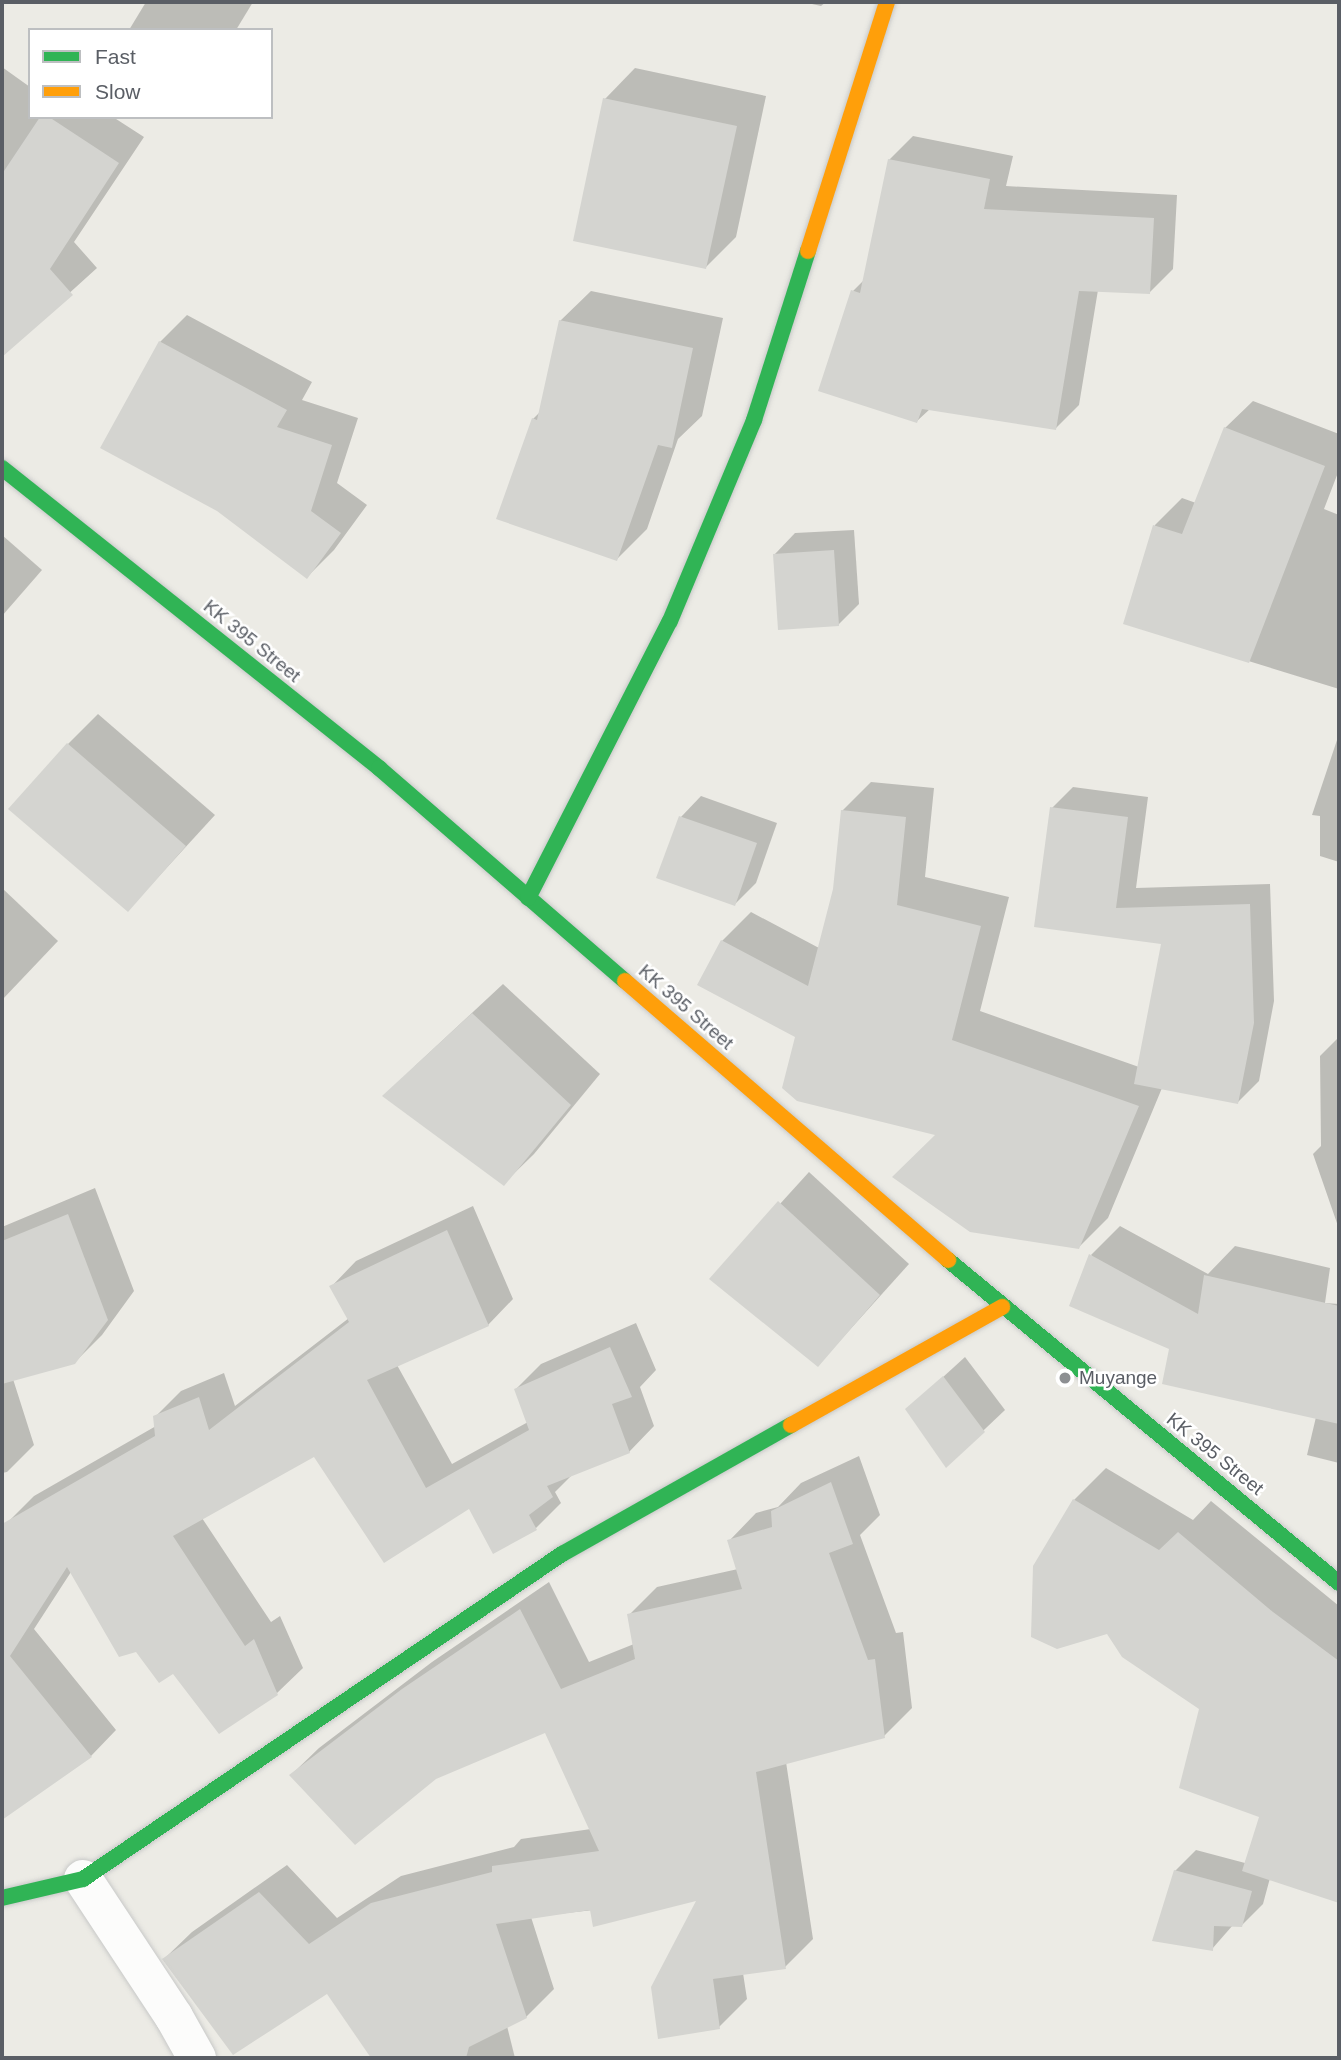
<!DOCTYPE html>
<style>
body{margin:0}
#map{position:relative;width:1341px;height:2060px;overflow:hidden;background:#ecebe5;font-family:Helvetica,sans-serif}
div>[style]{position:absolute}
.shadow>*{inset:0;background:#0003}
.building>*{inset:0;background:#d4d4d0}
.roads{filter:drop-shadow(0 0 2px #c8c9c8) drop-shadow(0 0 2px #c8c9c8)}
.street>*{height:38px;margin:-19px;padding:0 19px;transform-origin:19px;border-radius:19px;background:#fcfcfb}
.fast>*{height:16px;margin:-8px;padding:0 8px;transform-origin:8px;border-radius:8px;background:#30b455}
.slow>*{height:16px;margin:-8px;padding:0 8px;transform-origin:8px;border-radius:8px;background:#ff9f0a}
.dots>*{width:19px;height:19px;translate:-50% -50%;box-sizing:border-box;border:4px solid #fff;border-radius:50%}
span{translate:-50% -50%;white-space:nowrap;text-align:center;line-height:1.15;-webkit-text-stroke:5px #fff;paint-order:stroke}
.street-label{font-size:19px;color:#5a5e65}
.poi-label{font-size:19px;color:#5a5e65}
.left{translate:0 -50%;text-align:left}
.frame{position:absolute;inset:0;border:4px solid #5a5e65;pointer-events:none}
.legend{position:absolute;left:28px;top:28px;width:245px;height:91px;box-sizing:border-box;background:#fff;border:2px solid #bdbfc1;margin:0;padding:9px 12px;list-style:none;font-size:21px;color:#5a5e65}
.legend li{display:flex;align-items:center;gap:14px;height:35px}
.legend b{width:35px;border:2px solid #bdbfc1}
</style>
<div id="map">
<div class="shadow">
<div style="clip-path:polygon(146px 2px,253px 2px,236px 30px,129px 30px)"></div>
<div style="clip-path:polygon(803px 2px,826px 2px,821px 6px)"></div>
<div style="clip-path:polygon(2px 67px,30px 87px,30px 117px,113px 117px,144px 137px,74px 242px,97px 268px,2px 354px)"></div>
<div style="clip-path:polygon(635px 68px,766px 96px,736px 237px,706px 267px,605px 99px)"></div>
<div style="clip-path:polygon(913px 136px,1013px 156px,1006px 186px,1177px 195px,1173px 269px,1150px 292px,1098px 290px,1079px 405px,1056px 428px,930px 409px,917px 421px,853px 291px,864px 280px,889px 160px)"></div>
<div style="clip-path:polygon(591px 291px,723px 318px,702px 416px,678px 439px,647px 529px,617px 559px,533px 419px,541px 411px,560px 321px)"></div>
<div style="clip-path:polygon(187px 315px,312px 382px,302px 400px,358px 418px,337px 483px,367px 505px,334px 550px,307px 577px,160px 342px)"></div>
<div style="clip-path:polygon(1253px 401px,1339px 434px,1339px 470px,1324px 509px,1339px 515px,1339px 689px,1125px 623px,1155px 525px,1182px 498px,1196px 503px,1225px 428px)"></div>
<div style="clip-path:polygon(854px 530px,859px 604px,838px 625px,775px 554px,795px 533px)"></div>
<div style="clip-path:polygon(2px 535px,42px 570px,2px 616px)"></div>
<div style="clip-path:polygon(98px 714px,215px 815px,128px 910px,68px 744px)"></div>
<div style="clip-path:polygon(1339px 734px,1339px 862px,1320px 856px,1320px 816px,1312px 815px)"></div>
<div style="clip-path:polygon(871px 782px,934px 788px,925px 877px,1009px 897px,980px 1011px,1139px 1067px,1163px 942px,1036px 925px,1052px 808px,1073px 787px,1148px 797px,1136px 888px,1270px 884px,1274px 1001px,1259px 1081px,1238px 1102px,1162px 1088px,1108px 1218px,1078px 1248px,938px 1134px,797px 1036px,722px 941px,751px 912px,819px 948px,834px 890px,842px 811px)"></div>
<div style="clip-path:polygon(701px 796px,777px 823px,756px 883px,735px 904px,681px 817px)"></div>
<div style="clip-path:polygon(2px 888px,58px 941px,2px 1000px)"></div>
<div style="clip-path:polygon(503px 984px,600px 1074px,534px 1154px,503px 1184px,415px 1066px)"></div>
<div style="clip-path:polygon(1339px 1037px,1339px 1229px,1313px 1154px,1321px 1146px,1320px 1056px)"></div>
<div style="clip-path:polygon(809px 1172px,909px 1264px,818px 1365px,712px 1279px)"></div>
<div style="clip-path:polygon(95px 1188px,134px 1291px,102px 1335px,74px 1363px,13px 1379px,34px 1445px,7px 1472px,2px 1473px,2px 1227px)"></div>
<div style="clip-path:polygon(473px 1206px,513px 1299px,488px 1325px,397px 1365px,452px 1464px,528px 1422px,516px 1389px,541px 1364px,636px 1323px,656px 1370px,640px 1387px,654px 1426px,629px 1452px,574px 1473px,555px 1492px,561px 1503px,536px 1528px,315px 1455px,202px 1518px,271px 1622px,280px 1616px,303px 1668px,277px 1693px,174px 1672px,71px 1572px,34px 1629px,116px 1730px,91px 1756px,11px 1811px,2px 1802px,2px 1581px,5px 1584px,9px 1521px,34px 1496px,156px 1426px,155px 1417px,181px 1391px,224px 1373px,235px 1406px,349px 1318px,331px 1287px,356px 1261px)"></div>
<div style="clip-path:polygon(1120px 1226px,1208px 1274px,1235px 1246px,1330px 1268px,1325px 1303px,1339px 1304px,1339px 1463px,1307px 1455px,1316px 1417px,1171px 1348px,1091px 1255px)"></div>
<div style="clip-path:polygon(965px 1357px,1005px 1410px,947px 1465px,908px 1409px)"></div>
<div style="clip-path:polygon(859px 1456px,880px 1515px,860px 1535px,896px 1633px,903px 1632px,912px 1708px,884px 1736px,786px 1762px,813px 1939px,785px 1967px,743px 1973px,747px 1999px,719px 2027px,700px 1898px,531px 1917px,554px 1989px,526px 2017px,507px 2026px,515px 2058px,374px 2058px,327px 1992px,164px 1959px,192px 1932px,287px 1865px,337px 1918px,401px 1876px,514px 1847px,521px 1839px,591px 1829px,546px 1731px,291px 1775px,319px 1748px,432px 1662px,549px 1582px,589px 1662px,634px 1644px,629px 1615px,657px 1587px,738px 1569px,729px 1541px,756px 1513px,778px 1507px,801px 1483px)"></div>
<div style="clip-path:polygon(1106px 1468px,1193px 1520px,1211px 1501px,1339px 1606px,1339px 1897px,1336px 1900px,1270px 1878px,1263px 1904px,1241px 1926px,1233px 1925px,1212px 1949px,1175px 1871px,1196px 1850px,1245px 1863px,1261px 1816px,1201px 1709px,1035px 1567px,1074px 1500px)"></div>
</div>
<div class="building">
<div style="clip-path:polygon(603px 98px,737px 126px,706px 269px,573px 241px)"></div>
<div style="clip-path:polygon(40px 117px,49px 117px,119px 163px,50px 269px,73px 295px,2px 357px,2px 174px)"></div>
<div style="clip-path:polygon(888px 159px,990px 179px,984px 209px,1154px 218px,1150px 294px,1079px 291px,1056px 430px,922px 409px,917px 423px,818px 391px,851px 290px,860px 293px)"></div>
<div style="clip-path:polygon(559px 320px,693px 348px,672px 448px,658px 445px,617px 561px,496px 519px,532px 418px,537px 420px)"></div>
<div style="clip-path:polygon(159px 341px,287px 410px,277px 427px,332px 445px,311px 511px,341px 533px,307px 579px,217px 511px,100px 448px)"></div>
<div style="clip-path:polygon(1224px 427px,1325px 466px,1249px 663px,1123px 624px,1153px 525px,1182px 534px)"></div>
<div style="clip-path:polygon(834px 550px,839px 626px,778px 630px,773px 554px)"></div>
<div style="clip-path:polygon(67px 743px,186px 846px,128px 912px,8px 809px)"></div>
<div style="clip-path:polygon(1050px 807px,1128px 817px,1116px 908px,1250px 904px,1254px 1023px,1238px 1104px,1134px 1084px,1161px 944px,1034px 927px)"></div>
<div style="clip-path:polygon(841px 810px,906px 817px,897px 905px,981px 926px,952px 1040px,1139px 1106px,1079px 1249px,970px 1232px,892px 1177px,935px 1135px,797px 1101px,782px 1088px,795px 1037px,697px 985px,721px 940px,808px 986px,833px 889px)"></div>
<div style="clip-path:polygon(679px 816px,757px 843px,735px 906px,656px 878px)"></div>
<div style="clip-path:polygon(472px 1013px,571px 1105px,504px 1186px,382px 1096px)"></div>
<div style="clip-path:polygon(778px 1201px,880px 1295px,818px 1367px,709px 1279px)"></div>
<div style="clip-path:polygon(68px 1214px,108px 1320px,75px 1364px,2px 1384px,2px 1241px)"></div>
<div style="clip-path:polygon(447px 1230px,489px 1326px,367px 1380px,426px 1488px,529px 1430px,514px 1389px,610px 1347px,632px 1397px,612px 1404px,630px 1453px,547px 1486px,553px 1497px,529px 1515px,537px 1530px,493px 1554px,469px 1509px,384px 1563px,314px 1457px,173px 1536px,245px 1646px,254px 1639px,278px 1695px,219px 1734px,173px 1674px,159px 1683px,136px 1652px,119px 1657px,67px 1567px,10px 1656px,92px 1757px,2px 1820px,2px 1524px,155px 1436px,153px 1416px,199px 1397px,209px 1430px,349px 1322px,329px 1286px)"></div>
<div style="clip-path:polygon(1089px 1254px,1198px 1314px,1204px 1275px,1339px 1306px,1339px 1424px,1162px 1384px,1169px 1349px,1069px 1306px)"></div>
<div style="clip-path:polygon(943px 1376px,985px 1432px,946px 1468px,905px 1409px)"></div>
<div style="clip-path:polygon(831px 1482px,853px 1544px,829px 1553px,868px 1660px,875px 1659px,885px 1738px,756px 1772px,786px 1969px,713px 1979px,720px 2029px,658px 2039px,651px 1987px,696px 1901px,593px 1927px,590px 1910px,496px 1924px,527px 2018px,469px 2047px,466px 2058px,371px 2058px,327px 1994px,233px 2055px,162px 1959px,259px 1892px,309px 1944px,371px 1903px,492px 1872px,492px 1866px,599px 1851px,545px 1733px,436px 1779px,355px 1845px,289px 1775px,402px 1689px,520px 1609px,561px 1689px,635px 1659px,627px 1614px,742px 1589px,727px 1540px,772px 1527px,771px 1511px)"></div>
<div style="clip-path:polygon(1073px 1499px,1159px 1550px,1178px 1532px,1273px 1612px,1339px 1661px,1339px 1903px,1242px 1871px,1259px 1817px,1179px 1788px,1199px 1709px,1122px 1657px,1107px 1634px,1057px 1649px,1031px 1637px,1033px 1566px)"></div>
<div style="clip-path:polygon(1174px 1870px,1252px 1891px,1242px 1927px,1214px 1926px,1213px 1951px,1152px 1941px)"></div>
</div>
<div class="roads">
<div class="street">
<div style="left:83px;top:1879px;width:165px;rotate:56.6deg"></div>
<div style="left:174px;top:2017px;width:47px;rotate:60.7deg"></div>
</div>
<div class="fast">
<div style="left:2px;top:468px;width:482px;rotate:38.5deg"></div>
<div style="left:379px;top:768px;width:325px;rotate:40.9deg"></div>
<div style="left:528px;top:898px;width:311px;rotate:-62.9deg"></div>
<div style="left:670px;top:621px;width:218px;rotate:-67.3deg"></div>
<div style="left:754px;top:420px;width:177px;rotate:-72.3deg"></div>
<div style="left:948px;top:1260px;width:507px;rotate:39.56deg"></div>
<div style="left:2px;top:1898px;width:83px;rotate:-13.2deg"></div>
<div style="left:83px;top:1879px;width:579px;rotate:-34.16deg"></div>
<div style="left:562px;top:1554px;width:263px;rotate:-29.4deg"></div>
</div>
<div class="slow">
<div style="left:808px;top:251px;width:261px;rotate:-72.4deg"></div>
<div style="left:625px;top:981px;width:427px;rotate:40.8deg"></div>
<div style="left:791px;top:1425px;width:242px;rotate:-29.2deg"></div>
</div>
</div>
<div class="dots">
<div style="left:1065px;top:1378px;background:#8d8f92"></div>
</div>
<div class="street-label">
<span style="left:252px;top:641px;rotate:39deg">KK 395 Street</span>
<span style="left:686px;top:1007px;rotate:41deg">KK 395 Street</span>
<span style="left:1215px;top:1454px;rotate:39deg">KK 395 Street</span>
</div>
<div class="poi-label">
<span class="left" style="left:1079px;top:1378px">Muyange</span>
</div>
<div class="frame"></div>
<ul class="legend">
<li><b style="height:9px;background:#30b455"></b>Fast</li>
<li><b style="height:9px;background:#ff9f0a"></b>Slow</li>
</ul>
</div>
